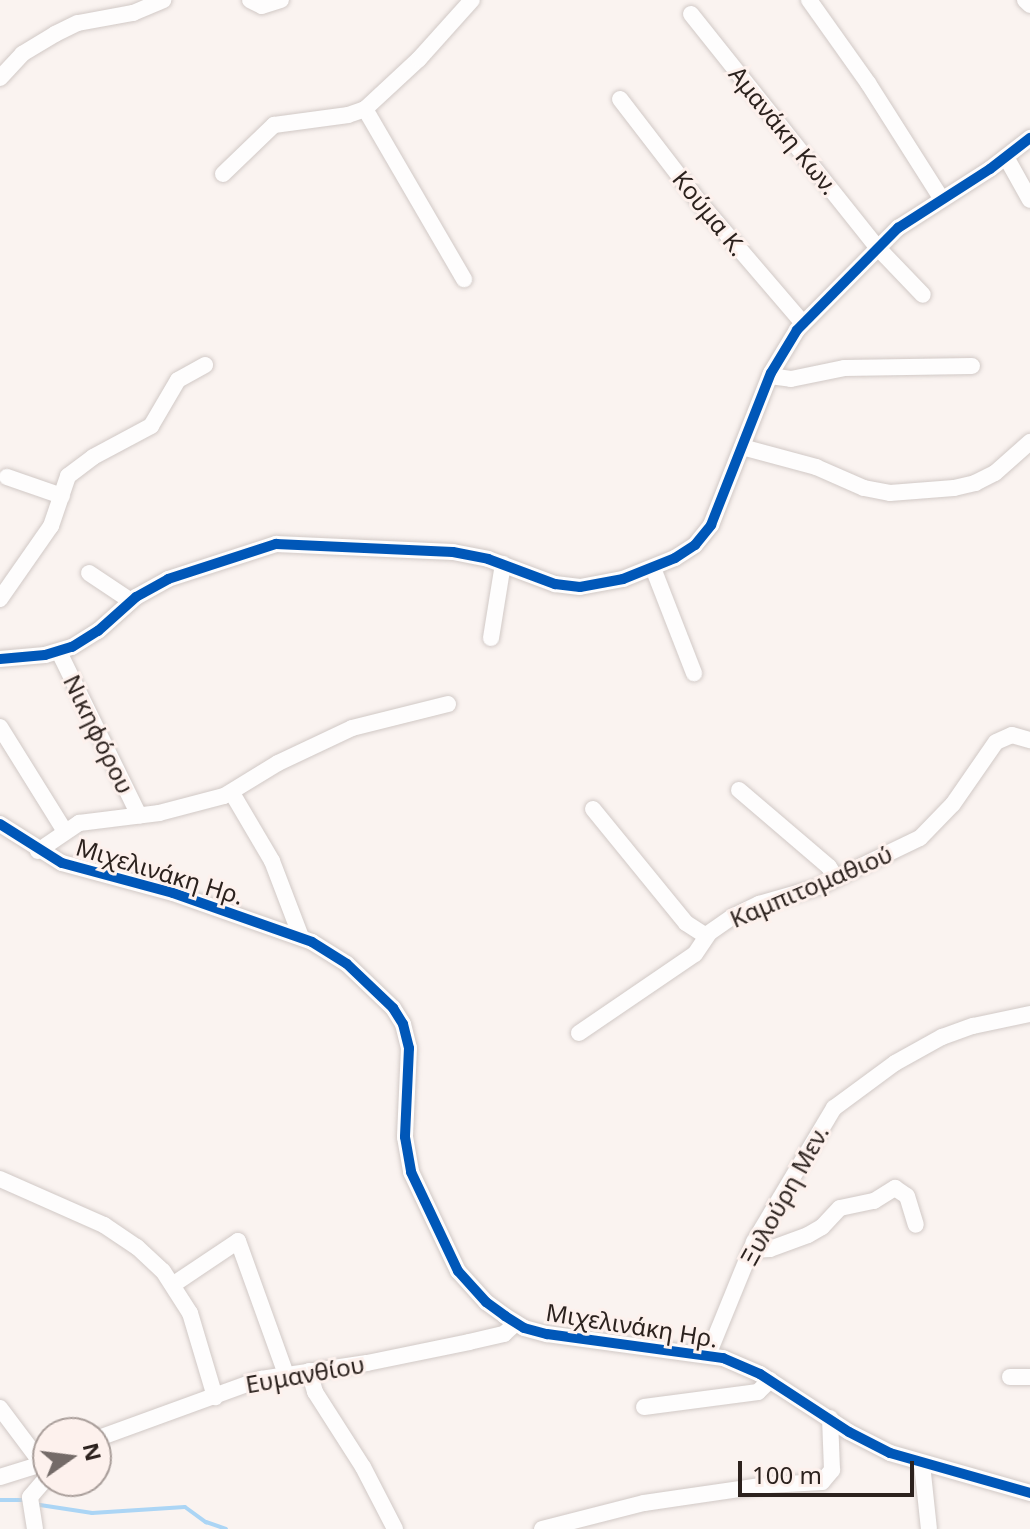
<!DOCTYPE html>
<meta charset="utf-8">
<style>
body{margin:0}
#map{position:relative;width:1030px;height:1529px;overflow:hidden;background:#faf3f0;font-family:"Noto Sans",sans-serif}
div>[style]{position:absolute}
.stream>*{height:4px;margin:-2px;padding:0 2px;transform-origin:2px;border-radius:2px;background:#abd5f5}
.roads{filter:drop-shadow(0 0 2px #d1c9c6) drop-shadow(0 0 2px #d1c9c6)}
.minor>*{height:16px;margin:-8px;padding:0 8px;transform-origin:8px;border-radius:8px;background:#fefdfd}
.cycleway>*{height:10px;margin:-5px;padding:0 5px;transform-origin:5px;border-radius:5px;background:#0057b8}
span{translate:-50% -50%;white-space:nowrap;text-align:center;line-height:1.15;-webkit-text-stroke:6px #fdf1ed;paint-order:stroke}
.street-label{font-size:24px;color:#2c221e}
.north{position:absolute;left:32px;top:1417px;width:80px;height:80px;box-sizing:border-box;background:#fdf1ed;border:2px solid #a99e9a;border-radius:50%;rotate:76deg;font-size:22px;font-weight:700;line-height:32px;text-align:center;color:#2c221e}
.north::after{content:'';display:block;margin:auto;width:28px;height:36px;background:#746b68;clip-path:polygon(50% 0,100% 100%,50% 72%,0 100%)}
.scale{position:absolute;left:738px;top:1461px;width:176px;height:36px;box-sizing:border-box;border:4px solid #2c221e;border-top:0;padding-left:10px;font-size:24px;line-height:28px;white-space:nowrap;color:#2c221e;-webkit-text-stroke:6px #fdf1ed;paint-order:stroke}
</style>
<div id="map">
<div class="stream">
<div style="left:0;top:1500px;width:24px"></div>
<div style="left:40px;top:1505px;width:53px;rotate:8.7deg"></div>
<div style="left:92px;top:1513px;width:93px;rotate:-3.7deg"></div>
<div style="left:185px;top:1507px;width:26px;rotate:36deg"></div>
<div style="left:206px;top:1522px;width:21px;rotate:19deg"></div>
</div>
<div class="roads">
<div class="minor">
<div style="left:250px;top:0;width:13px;rotate:27deg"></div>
<div style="left:262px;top:6px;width:20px;rotate:-18deg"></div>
<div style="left:809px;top:0;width:102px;rotate:54.6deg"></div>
<div style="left:868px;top:83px;width:136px;rotate:57.6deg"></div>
<div style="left:1025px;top:0;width:7px;rotate:45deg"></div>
<div style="left:691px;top:14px;width:298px;rotate:51.4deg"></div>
<div style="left:877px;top:247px;width:66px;rotate:46.2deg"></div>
<div style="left:0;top:78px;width:33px;rotate:-47deg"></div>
<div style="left:22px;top:54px;width:39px;rotate:-31deg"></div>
<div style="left:55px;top:34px;width:25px;rotate:-26deg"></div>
<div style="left:78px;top:23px;width:56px;rotate:-10.3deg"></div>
<div style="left:133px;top:13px;width:33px;rotate:-23deg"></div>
<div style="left:620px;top:99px;width:131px;rotate:52.4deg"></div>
<div style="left:700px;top:203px;width:158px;rotate:49.4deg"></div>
<div style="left:365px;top:109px;width:197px;rotate:59.8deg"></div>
<div style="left:1006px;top:157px;width:49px;rotate:60.8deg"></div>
<div style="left:223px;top:174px;width:71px;rotate:-43.9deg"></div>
<div style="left:274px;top:125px;width:75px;rotate:-7.7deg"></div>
<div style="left:348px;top:115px;width:18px;rotate:-19deg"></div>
<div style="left:365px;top:109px;width:74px;rotate:-42.8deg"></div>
<div style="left:419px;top:59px;width:79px;rotate:-48.1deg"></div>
<div style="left:770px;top:376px;width:21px;rotate:8deg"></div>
<div style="left:791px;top:379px;width:54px;rotate:-11.7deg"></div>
<div style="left:844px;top:368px;width:128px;rotate:-0.9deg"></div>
<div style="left:742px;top:447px;width:77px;rotate:15.1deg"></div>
<div style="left:816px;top:467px;width:52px;rotate:23.6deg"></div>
<div style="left:864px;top:488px;width:26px;rotate:11deg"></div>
<div style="left:890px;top:493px;width:64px;rotate:-4.5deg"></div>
<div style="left:954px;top:488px;width:22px;rotate:-13deg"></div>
<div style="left:975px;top:483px;width:22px;rotate:-27deg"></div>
<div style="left:995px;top:473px;width:47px;rotate:-41.5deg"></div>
<div style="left:7px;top:477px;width:58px;rotate:19.1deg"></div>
<div style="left:653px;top:568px;width:113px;rotate:68.7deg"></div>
<div style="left:89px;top:573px;width:50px;rotate:33.7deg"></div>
<div style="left:0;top:599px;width:89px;rotate:-55.1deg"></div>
<div style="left:51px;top:526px;width:53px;rotate:-71.2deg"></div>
<div style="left:68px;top:476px;width:31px;rotate:-37deg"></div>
<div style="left:93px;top:457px;width:66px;rotate:-28.1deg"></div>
<div style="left:151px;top:426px;width:53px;rotate:-59.6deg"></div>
<div style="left:178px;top:380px;width:31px;rotate:-29deg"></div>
<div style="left:491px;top:638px;width:75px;rotate:-80.8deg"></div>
<div style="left:59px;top:652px;width:182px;rotate:63.9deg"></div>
<div style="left:0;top:659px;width:45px;rotate:-5.1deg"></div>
<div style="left:45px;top:655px;width:28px;rotate:-17deg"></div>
<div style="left:72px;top:647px;width:31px;rotate:-32deg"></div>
<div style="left:98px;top:631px;width:51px;rotate:-41.8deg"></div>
<div style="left:136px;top:597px;width:37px;rotate:-29deg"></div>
<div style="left:168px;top:579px;width:114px;rotate:-18deg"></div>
<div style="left:276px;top:544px;width:177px;rotate:2.6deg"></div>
<div style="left:453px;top:552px;width:36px;rotate:11deg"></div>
<div style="left:488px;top:559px;width:72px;rotate:20.5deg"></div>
<div style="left:555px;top:584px;width:25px;rotate:7deg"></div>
<div style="left:580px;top:587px;width:44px;rotate:-10.5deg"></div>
<div style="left:623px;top:579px;width:56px;rotate:-22deg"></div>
<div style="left:675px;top:558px;width:24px;rotate:-33deg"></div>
<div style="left:695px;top:545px;width:26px;rotate:-51deg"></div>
<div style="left:711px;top:525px;width:163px;rotate:-68.5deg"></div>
<div style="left:771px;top:373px;width:50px;rotate:-58.8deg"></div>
<div style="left:797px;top:330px;width:144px;rotate:-45.3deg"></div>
<div style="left:898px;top:228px;width:109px;rotate:-32.7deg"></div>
<div style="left:990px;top:169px;width:51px;rotate:-37.8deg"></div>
<div style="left:0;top:727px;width:121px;rotate:58.1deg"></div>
<div style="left:739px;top:790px;width:118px;rotate:40.5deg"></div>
<div style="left:829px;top:867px;width:13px;rotate:58deg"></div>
<div style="left:232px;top:793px;width:79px;rotate:59.5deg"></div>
<div style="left:272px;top:861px;width:81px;rotate:69.1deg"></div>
<div style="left:593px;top:809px;width:147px;rotate:50.8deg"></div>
<div style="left:686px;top:923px;width:24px;rotate:33deg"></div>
<div style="left:0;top:824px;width:73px;rotate:32.2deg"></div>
<div style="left:62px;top:863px;width:115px;rotate:15.1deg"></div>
<div style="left:173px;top:893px;width:147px;rotate:19.4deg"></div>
<div style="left:312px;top:942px;width:41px;rotate:32.2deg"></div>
<div style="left:347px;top:964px;width:64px;rotate:43.7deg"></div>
<div style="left:393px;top:1008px;width:19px;rotate:58deg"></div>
<div style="left:403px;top:1024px;width:25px;rotate:76deg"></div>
<div style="left:409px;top:1048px;width:89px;rotate:92.6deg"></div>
<div style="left:405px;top:1137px;width:36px;rotate:80deg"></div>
<div style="left:411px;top:1172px;width:110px;rotate:64.6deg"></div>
<div style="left:458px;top:1271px;width:42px;rotate:47.9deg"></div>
<div style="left:486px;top:1302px;width:24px;rotate:36deg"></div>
<div style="left:505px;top:1316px;width:22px;rotate:32deg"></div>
<div style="left:524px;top:1328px;width:24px;rotate:15deg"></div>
<div style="left:547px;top:1334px;width:178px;rotate:7.8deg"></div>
<div style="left:723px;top:1358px;width:40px;rotate:23.4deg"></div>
<div style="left:760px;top:1374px;width:106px;rotate:33.1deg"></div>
<div style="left:849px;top:1432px;width:46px;rotate:27.1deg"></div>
<div style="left:890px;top:1453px;width:146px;rotate:15.9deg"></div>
<div style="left:38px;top:851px;width:50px;rotate:-34.3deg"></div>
<div style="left:79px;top:823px;width:81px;rotate:-7.1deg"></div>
<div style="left:159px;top:813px;width:67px;rotate:-14.7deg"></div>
<div style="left:224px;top:796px;width:63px;rotate:-31.4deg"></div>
<div style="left:278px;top:763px;width:82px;rotate:-25.3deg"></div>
<div style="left:352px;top:728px;width:99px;rotate:-14deg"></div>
<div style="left:579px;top:1033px;width:140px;rotate:-34.3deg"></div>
<div style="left:695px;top:954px;width:25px;rotate:-56deg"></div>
<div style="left:709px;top:933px;width:28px;rotate:-35deg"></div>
<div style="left:732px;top:917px;width:30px;rotate:-26deg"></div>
<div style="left:759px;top:904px;width:61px;rotate:-16.1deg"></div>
<div style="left:818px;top:887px;width:113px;rotate:-25.7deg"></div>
<div style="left:920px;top:838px;width:47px;rotate:-45.9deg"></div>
<div style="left:953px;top:804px;width:75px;rotate:-55.3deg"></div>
<div style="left:996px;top:742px;width:17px;rotate:-24deg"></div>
<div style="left:1012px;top:735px;width:19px;rotate:16deg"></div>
<div style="left:0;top:1179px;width:114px;rotate:23.9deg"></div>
<div style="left:104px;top:1225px;width:40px;rotate:34deg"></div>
<div style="left:137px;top:1247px;width:35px;rotate:43deg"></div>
<div style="left:163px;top:1271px;width:50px;rotate:57.3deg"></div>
<div style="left:190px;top:1313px;width:88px;rotate:73.4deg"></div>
<div style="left:751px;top:1250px;width:19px;rotate:-3deg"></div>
<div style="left:770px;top:1249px;width:40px;rotate:-20.2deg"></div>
<div style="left:808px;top:1235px;width:16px;rotate:-30deg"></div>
<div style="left:822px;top:1227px;width:26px;rotate:-47deg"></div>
<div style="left:840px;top:1208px;width:35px;rotate:-12deg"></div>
<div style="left:874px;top:1201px;width:25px;rotate:-32deg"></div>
<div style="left:895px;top:1188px;width:14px;rotate:34deg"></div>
<div style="left:907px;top:1196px;width:30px;rotate:73deg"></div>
<div style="left:174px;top:1284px;width:77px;rotate:-33.9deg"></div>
<div style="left:238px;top:1241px;width:141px;rotate:70.2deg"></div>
<div style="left:708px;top:1355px;width:122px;rotate:-67.8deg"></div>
<div style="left:754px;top:1242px;width:156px;rotate:-59.2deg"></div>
<div style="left:834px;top:1108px;width:76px;rotate:-36.4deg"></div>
<div style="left:895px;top:1063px;width:54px;rotate:-29deg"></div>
<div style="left:942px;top:1037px;width:33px;rotate:-20deg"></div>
<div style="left:973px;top:1026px;width:58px;rotate:-11.9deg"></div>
<div style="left:309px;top:1371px;width:22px;rotate:74deg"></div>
<div style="left:315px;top:1392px;width:89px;rotate:57.4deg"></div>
<div style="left:363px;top:1467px;width:70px;rotate:62.7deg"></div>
<div style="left:1010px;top:1377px;width:20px"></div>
<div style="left:644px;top:1407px;width:115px;rotate:-7.5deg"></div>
<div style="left:758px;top:1392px;width:17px;rotate:-45deg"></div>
<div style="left:0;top:1408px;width:70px;rotate:53.1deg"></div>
<div style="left:96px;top:1439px;width:176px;rotate:-20deg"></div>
<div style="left:261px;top:1379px;width:107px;rotate:-8.6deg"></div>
<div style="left:367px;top:1363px;width:104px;rotate:-11.6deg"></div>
<div style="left:469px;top:1342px;width:36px;rotate:-13deg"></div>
<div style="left:504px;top:1334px;width:16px;rotate:-43deg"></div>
<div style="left:922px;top:1464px;width:65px;rotate:83.9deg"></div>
<div style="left:0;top:1477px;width:50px;rotate:-17.4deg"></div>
<div style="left:35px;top:1529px;width:32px;rotate:-99deg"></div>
<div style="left:30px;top:1497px;width:28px;rotate:-49deg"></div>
<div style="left:542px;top:1529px;width:105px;rotate:-14.3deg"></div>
<div style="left:644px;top:1503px;width:125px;rotate:-8.3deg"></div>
<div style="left:768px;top:1485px;width:54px;rotate:-3.2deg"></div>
<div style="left:822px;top:1482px;width:16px;rotate:-50deg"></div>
<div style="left:832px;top:1470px;width:52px;rotate:-92.2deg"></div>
</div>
</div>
<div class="cycleway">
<div style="left:0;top:659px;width:45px;rotate:-5.1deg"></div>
<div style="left:45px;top:655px;width:28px;rotate:-17deg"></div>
<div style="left:72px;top:647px;width:31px;rotate:-32deg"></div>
<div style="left:98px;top:631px;width:51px;rotate:-41.8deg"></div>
<div style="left:136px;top:597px;width:37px;rotate:-29deg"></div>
<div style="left:168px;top:579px;width:114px;rotate:-18deg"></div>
<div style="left:276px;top:544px;width:177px;rotate:2.6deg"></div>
<div style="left:453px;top:552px;width:36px;rotate:11deg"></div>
<div style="left:488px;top:559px;width:72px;rotate:20.5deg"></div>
<div style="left:555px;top:584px;width:25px;rotate:7deg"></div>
<div style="left:580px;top:587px;width:44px;rotate:-10.5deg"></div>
<div style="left:623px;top:579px;width:56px;rotate:-22deg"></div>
<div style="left:675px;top:558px;width:24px;rotate:-33deg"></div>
<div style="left:695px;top:545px;width:26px;rotate:-51deg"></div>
<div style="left:711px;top:525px;width:163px;rotate:-68.5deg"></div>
<div style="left:771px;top:373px;width:50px;rotate:-58.8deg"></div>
<div style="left:797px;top:330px;width:144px;rotate:-45.3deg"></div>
<div style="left:898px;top:228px;width:109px;rotate:-32.7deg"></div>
<div style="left:990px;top:169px;width:51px;rotate:-37.8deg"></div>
<div style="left:0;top:824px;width:73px;rotate:32.2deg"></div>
<div style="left:62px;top:863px;width:115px;rotate:15.1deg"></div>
<div style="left:173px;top:893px;width:147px;rotate:19.4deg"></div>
<div style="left:312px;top:942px;width:41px;rotate:32.2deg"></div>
<div style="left:347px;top:964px;width:64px;rotate:43.7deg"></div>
<div style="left:393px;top:1008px;width:19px;rotate:58deg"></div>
<div style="left:403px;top:1024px;width:25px;rotate:76deg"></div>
<div style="left:409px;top:1048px;width:89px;rotate:92.6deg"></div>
<div style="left:405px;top:1137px;width:36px;rotate:80deg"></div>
<div style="left:411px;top:1172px;width:110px;rotate:64.6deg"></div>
<div style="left:458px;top:1271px;width:42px;rotate:47.9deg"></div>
<div style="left:486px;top:1302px;width:24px;rotate:36deg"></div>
<div style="left:505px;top:1316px;width:22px;rotate:32deg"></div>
<div style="left:524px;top:1328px;width:24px;rotate:15deg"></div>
<div style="left:547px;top:1334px;width:178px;rotate:7.8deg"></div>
<div style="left:723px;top:1358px;width:40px;rotate:23.4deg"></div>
<div style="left:760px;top:1374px;width:106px;rotate:33.1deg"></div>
<div style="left:849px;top:1432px;width:46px;rotate:27.1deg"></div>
<div style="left:890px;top:1453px;width:146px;rotate:15.9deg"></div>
</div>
<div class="street-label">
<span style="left:784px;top:130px;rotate:51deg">Αμανάκη Κων.</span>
<span style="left:710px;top:213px;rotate:51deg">Κούμα Κ.</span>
<span style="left:99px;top:734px;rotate:64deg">Νικηφόρου</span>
<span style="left:160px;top:871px;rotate:17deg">Μιχελινάκη Ηρ.</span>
<span style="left:811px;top:886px;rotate:-23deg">Καμπιτομαθιού</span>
<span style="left:784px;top:1195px;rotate:-61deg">Ξυλούρη Μεν.</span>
<span style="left:632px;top:1325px;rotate:9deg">Μιχελινάκη Ηρ.</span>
<span style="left:305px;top:1374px;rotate:-10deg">Ευμανθίου</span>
</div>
<div class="north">N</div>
<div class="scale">100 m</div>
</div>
